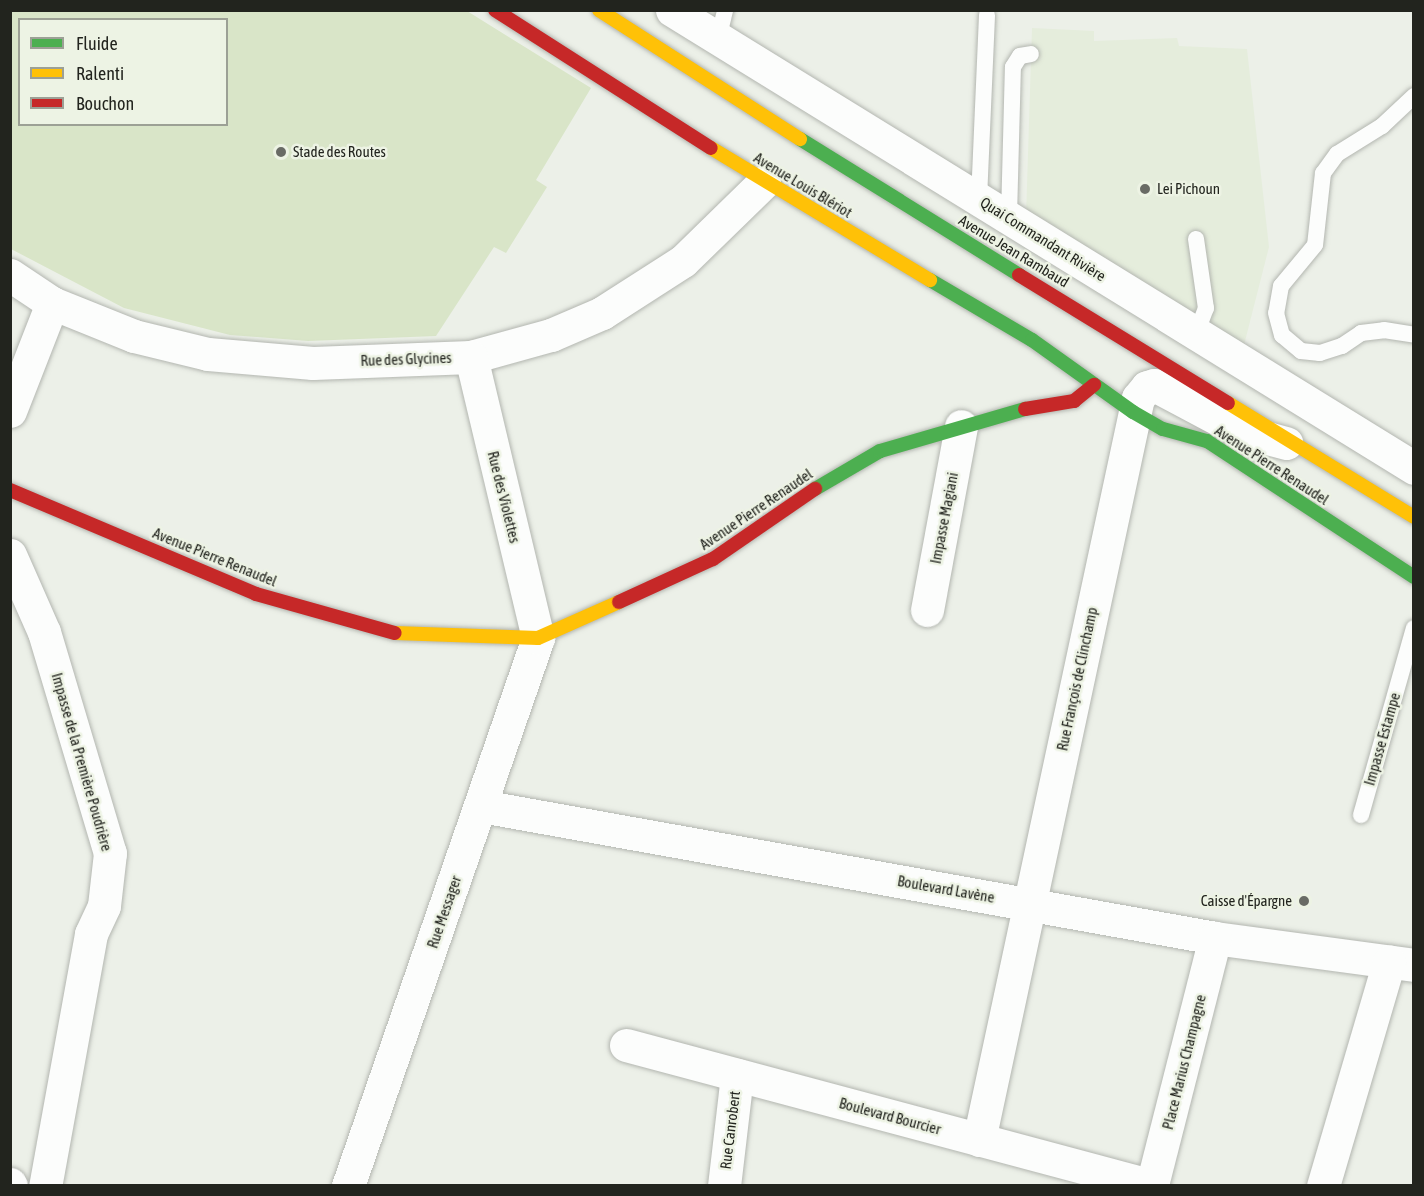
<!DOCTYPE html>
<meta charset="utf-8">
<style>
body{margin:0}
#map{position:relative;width:1424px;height:1196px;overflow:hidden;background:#ecf0e8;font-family:"Asap Condensed",sans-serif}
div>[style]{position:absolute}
.built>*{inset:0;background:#e5eddc}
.green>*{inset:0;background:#d9e5c8}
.roads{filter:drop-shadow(0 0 2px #b3b6b0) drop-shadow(0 0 2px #b3b6b0)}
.lane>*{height:16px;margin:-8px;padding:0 8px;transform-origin:8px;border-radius:8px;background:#fcfdfc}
.street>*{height:33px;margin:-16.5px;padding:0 16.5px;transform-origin:16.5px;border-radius:16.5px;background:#fcfdfc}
.fast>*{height:14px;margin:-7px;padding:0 7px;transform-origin:7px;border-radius:7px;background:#4caf50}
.slow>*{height:14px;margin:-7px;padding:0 7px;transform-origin:7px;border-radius:7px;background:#ffc107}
.jam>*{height:14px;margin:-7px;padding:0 7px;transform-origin:7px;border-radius:7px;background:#c62828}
.dots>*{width:16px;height:16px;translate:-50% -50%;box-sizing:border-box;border:3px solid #edf3e4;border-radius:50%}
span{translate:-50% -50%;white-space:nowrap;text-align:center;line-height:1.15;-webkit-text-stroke:5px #edf3e4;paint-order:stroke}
.poi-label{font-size:15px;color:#22241e}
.left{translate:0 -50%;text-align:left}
.right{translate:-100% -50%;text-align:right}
.street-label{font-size:15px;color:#22241e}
.frame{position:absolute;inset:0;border:12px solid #22241e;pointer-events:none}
.legend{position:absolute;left:18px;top:18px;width:210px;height:108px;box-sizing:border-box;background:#edf3e4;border:2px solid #9ca095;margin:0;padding:8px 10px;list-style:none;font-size:18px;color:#22241e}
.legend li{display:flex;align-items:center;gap:12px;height:30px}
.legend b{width:30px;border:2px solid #9ca095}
</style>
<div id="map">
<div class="built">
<div style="clip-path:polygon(1032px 28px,1094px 31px,1094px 41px,1177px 38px,1179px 46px,1247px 49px,1269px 247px,1243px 349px,1026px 217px)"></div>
</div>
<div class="green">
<div style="clip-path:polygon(evenodd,11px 11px,467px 11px,591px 88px,536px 180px,547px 187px,506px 253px,494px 247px,436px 336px,308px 341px,230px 335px,124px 308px,11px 249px,11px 11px,20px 20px,226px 20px,226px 124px,20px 124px,20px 20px)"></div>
</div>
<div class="roads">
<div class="lane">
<div style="left:718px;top:39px;width:30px;rotate:-76deg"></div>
<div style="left:1414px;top:96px;width:44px;rotate:136.8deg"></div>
<div style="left:1382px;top:126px;width:53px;rotate:148.1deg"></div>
<div style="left:1337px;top:154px;width:24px;rotate:126deg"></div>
<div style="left:1323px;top:173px;width:72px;rotate:96.3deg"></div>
<div style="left:1315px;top:245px;width:53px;rotate:129.7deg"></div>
<div style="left:1281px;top:286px;width:27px;rotate:100deg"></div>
<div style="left:1276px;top:313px;width:23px;rotate:75deg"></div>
<div style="left:1282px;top:335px;width:25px;rotate:40deg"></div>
<div style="left:1301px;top:351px;width:19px;rotate:6deg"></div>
<div style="left:1320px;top:353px;width:23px;rotate:-18deg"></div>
<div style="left:1342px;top:346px;width:23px;rotate:-34deg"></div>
<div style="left:1361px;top:333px;width:23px;rotate:-7deg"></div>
<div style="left:1384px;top:330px;width:30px;rotate:9deg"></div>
<div style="left:979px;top:199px;width:184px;rotate:-87.5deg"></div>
<div style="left:1009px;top:217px;width:150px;rotate:-88.5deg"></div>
<div style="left:1013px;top:67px;width:13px;rotate:-58deg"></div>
<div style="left:1020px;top:56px;width:11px;rotate:-10deg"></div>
<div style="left:1196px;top:239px;width:70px;rotate:81.8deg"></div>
<div style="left:1206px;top:308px;width:28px;rotate:111deg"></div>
<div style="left:1361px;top:815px;width:194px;rotate:-74.2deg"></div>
</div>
<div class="street">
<div style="left:672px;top:10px;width:872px;rotate:31.68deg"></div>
<div style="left:10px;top:275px;width:50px;rotate:33.7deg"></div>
<div style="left:52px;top:303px;width:88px;rotate:21.9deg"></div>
<div style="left:134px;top:336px;width:76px;rotate:13.7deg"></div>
<div style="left:208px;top:354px;width:105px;rotate:4.9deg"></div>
<div style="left:313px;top:363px;width:158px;rotate:-2.2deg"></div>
<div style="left:471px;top:357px;width:83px;rotate:-15.4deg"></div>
<div style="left:551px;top:335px;width:56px;rotate:-23.3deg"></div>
<div style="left:602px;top:313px;width:96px;rotate:-32.7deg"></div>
<div style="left:683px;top:261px;width:113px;rotate:-44.3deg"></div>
<div style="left:10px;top:411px;width:116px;rotate:-68.7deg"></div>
<div style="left:10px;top:555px;width:84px;rotate:66.2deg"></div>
<div style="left:44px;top:632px;width:231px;rotate:73.4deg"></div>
<div style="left:110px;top:853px;width:53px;rotate:96.5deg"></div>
<div style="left:104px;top:906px;width:31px;rotate:115deg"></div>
<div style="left:91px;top:934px;width:256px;rotate:100.3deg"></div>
<div style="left:927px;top:610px;width:187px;rotate:-79.5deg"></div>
<div style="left:481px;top:806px;width:746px;rotate:10.19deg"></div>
<div style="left:1215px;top:938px;width:201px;rotate:7.7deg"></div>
<div style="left:626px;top:1045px;width:546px;rotate:14.98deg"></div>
<div style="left:979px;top:1140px;width:759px;rotate:-77.91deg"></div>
<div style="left:1138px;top:398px;width:14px;rotate:-51deg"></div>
<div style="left:1147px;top:387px;width:7px;rotate:-16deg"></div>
<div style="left:1154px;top:385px;width:98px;rotate:27.9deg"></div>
<div style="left:1241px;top:431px;width:47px;rotate:14.9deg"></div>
<div style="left:10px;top:1184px;width:2px;rotate:63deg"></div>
<div style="left:1152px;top:1185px;width:255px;rotate:-75.7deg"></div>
<div style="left:348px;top:1186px;width:580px;rotate:-70.88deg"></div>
<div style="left:538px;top:638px;width:289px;rotate:-103.4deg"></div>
<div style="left:724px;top:1186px;width:112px;rotate:-83.3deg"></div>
<div style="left:1323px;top:1186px;width:234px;rotate:-73.6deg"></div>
</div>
<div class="fast">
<div style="left:800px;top:139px;width:258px;rotate:31.8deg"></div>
<div style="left:930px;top:280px;width:118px;rotate:30.5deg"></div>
<div style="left:1032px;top:340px;width:124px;rotate:35.5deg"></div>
<div style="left:1133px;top:412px;width:34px;rotate:30deg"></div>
<div style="left:1163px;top:429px;width:46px;rotate:15.3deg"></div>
<div style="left:1207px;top:441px;width:248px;rotate:33.3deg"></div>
<div style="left:815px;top:489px;width:75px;rotate:-30.3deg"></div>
<div style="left:880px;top:451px;width:151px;rotate:-16.2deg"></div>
</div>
<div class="slow">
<div style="left:599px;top:10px;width:239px;rotate:32.7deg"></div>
<div style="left:711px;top:148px;width:256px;rotate:31.1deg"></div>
<div style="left:1228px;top:403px;width:218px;rotate:31.5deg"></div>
<div style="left:395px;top:633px;width:143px;rotate:2deg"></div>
<div style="left:538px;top:638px;width:89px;rotate:-24deg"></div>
</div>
<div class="jam">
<div style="left:495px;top:10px;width:256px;rotate:32.6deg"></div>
<div style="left:1019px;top:275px;width:245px;rotate:31.5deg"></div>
<div style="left:1025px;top:409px;width:50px;rotate:-9.3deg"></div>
<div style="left:1074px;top:401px;width:26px;rotate:-39deg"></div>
<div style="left:10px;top:490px;width:267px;rotate:22.9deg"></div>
<div style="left:256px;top:594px;width:144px;rotate:15.7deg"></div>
<div style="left:619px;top:602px;width:103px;rotate:-24.6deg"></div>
<div style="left:713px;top:559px;width:124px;rotate:-34.5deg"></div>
</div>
</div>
<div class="dots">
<div style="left:281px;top:152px;background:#696b65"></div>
<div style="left:1145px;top:189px;background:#696b65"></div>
<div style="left:1304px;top:901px;background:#696b65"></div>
</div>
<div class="poi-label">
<span class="left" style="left:293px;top:152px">Stade des Routes</span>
<span class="left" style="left:1157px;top:189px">Lei Pichoun</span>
<span class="right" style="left:1292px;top:901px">Caisse d'Épargne</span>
</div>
<div class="street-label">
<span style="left:803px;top:185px;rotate:31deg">Avenue Louis Blériot</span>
<span style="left:1043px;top:239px;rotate:32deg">Quai Commandant Rivière</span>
<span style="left:1014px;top:251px;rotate:31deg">Avenue Jean Rambaud</span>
<span style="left:406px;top:359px;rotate:-2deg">Rue des Glycines</span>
<span style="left:1272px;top:465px;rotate:33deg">Avenue Pierre Renaudel</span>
<span style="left:504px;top:497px;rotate:76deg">Rue des Violettes</span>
<span style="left:756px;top:509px;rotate:-34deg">Avenue Pierre Renaudel</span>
<span style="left:944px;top:518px;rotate:-79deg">Impasse Magiani</span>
<span style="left:215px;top:557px;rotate:22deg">Avenue Pierre Renaudel</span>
<span style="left:1077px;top:679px;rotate:-78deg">Rue François de Clinchamp</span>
<span style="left:1382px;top:739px;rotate:-74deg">Impasse Estampe</span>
<span style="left:82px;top:762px;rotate:74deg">Impasse de la Première Poudrière</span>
<span style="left:946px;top:889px;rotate:10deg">Boulevard Lavène</span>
<span style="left:444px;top:912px;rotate:-71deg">Rue Messager</span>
<span style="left:1184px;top:1062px;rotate:-76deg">Place Marius Champagne</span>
<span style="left:890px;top:1116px;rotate:15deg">Boulevard Bourcier</span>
<span style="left:730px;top:1130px;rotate:-83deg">Rue Canrobert</span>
</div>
<div class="frame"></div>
<ul class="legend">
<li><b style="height:8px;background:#4caf50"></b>Fluide</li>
<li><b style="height:8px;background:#ffc107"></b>Ralenti</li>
<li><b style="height:8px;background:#c62828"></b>Bouchon</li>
</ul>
</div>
